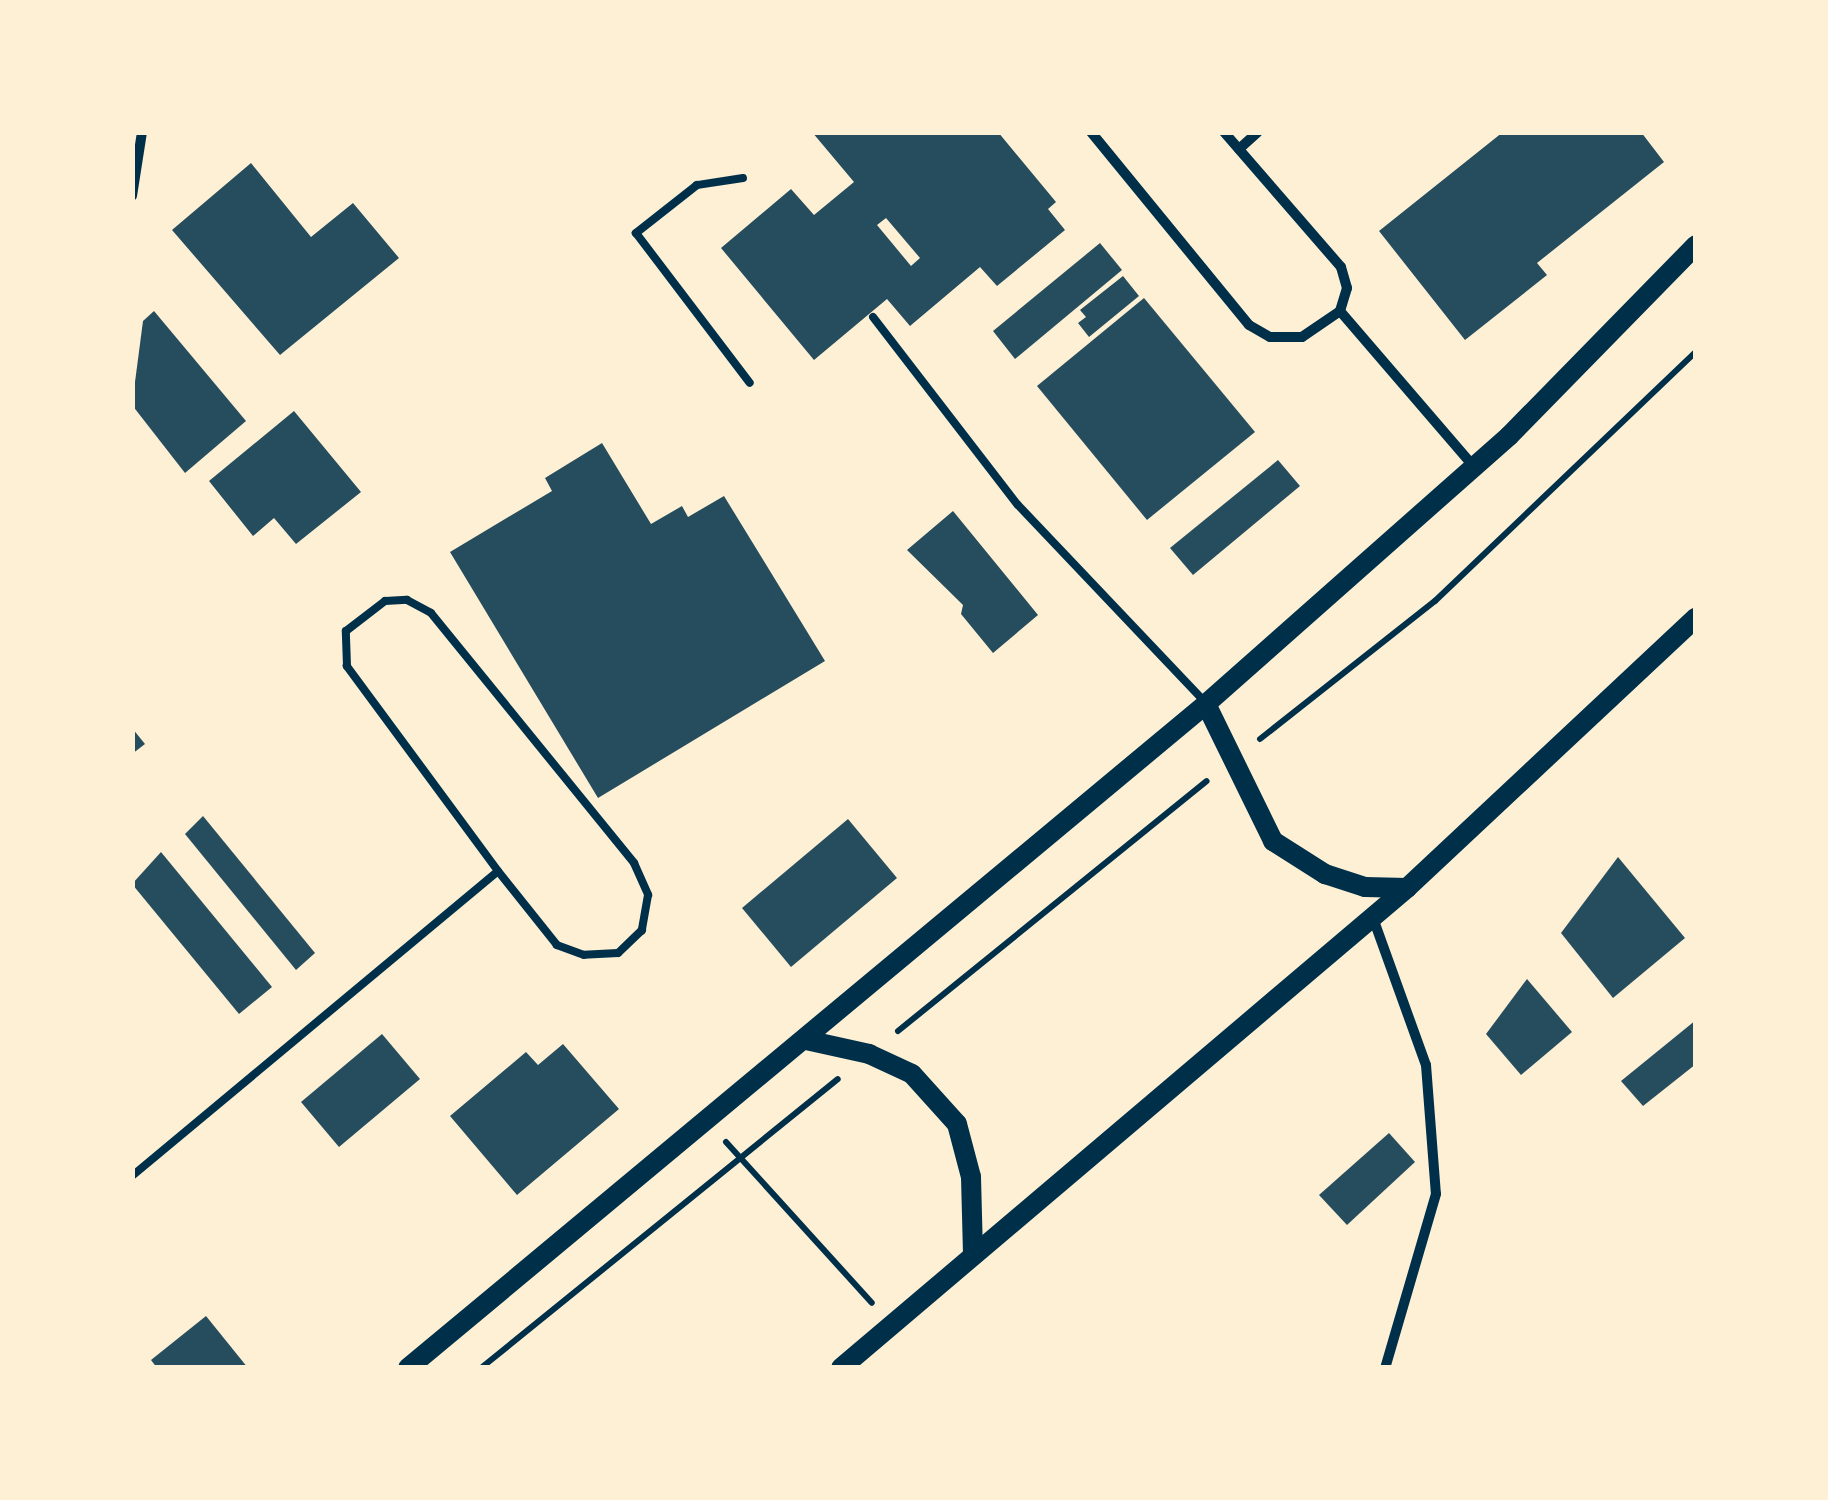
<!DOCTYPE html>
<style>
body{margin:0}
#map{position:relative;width:1828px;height:1500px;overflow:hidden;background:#fdf0d5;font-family:Helvetica,sans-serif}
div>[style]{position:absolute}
.building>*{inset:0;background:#264d5e}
.path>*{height:6px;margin:-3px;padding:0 3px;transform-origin:3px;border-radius:3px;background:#003049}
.service>*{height:8px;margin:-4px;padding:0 4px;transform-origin:4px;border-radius:4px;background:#003049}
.minor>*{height:10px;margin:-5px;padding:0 5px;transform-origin:5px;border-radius:5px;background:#003049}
.secondary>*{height:20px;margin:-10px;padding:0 10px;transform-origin:10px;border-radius:10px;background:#003049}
span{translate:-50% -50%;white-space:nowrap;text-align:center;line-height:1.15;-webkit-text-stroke:8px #fdf0d5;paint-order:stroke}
.frame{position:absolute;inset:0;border:135px solid #fdf0d5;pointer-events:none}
</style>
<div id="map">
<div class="building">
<div style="clip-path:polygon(evenodd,812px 132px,998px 132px,1056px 202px,1048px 209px,1065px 230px,997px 286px,980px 267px,910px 326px,887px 299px,814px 360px,721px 248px,791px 189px,814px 215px,854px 182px,812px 132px,886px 218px,920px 258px,911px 266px,877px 225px,886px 218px)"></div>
<div style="clip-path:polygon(1503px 132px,1641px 132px,1664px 162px,1537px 263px,1547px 275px,1465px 340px,1379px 231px)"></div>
<div style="clip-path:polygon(251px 163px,311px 237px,353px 203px,399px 258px,280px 355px,172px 230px)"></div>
<div style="clip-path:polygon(1100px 243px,1122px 270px,1015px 359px,993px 331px)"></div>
<div style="clip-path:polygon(1123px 276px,1139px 296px,1089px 337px,1078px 323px,1086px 317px,1080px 310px)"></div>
<div style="clip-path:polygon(1144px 298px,1255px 432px,1147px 520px,1037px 386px)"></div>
<div style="clip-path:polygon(154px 311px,246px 421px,185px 473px,132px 405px,143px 321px)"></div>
<div style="clip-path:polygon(294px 411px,361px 492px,296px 544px,274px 518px,253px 536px,209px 481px)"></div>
<div style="clip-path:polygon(602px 443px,651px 524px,682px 506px,688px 517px,724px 496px,825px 661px,598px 798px,450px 552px,552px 491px,545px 478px)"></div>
<div style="clip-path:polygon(1278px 460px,1300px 486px,1193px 575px,1170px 548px)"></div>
<div style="clip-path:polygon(953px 511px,1038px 615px,993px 653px,961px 614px,963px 605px,907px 550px)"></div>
<div style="clip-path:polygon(132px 728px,145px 744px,132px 754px)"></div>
<div style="clip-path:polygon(203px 816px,315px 953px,296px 970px,185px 834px)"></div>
<div style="clip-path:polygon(848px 819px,897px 878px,791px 967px,742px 908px)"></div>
<div style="clip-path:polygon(161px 852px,272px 987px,239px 1014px,132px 884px)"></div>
<div style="clip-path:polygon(1618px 857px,1685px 938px,1613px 998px,1561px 933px)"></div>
<div style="clip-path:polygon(1527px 979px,1572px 1032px,1521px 1075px,1486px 1034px)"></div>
<div style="clip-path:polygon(1696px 1020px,1696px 1064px,1643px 1106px,1621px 1081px)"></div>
<div style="clip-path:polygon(382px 1034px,420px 1079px,339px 1147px,301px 1102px)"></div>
<div style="clip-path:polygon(563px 1044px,619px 1109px,517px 1195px,450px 1116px,526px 1052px,538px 1065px)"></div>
<div style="clip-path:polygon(1389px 1133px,1415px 1162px,1347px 1225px,1319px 1195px)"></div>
<div style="clip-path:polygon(206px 1316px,248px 1368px,157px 1368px,151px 1360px)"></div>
</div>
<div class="path">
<div style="left:1260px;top:739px;width:223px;rotate:-38.3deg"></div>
<div style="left:1435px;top:601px;width:361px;rotate:-43.7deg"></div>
<div style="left:898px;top:1031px;width:397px;rotate:-39deg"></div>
<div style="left:726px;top:1142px;width:217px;rotate:47.8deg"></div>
<div style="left:481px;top:1368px;width:459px;rotate:-39deg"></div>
</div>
<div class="service">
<div style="left:743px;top:178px;width:47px;rotate:171.3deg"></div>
<div style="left:697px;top:185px;width:78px;rotate:141.8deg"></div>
<div style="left:636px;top:233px;width:188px;rotate:52.8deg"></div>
<div style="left:873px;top:317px;width:237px;rotate:52.4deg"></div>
<div style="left:1018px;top:505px;width:273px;rotate:46.5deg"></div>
<div style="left:132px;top:1176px;width:476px;rotate:-39.8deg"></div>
<div style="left:498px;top:871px;width:255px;rotate:-126.4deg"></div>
<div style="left:347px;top:666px;width:35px;rotate:-92deg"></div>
<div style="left:346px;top:631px;width:49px;rotate:-37.6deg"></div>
<div style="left:385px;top:601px;width:22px;rotate:-3deg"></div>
<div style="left:407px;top:600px;width:27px;rotate:28deg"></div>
<div style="left:431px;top:613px;width:322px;rotate:50.9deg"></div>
<div style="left:634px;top:863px;width:35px;rotate:66deg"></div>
<div style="left:648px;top:895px;width:36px;rotate:100deg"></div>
<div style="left:642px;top:930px;width:33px;rotate:136deg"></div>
<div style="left:618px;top:953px;width:34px;rotate:177deg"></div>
<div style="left:584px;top:955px;width:29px;rotate:-160deg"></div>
<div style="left:557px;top:945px;width:95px;rotate:-128.6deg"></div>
</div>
<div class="minor">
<div style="left:1091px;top:132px;width:249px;rotate:50.7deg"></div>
<div style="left:1249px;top:325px;width:24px;rotate:30deg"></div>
<div style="left:1270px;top:337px;width:32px"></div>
<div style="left:1302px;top:337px;width:46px;rotate:-34.4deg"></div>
<div style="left:1340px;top:311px;width:24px;rotate:-73deg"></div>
<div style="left:1347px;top:288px;width:22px;rotate:-106deg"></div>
<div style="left:1341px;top:267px;width:179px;rotate:-130.9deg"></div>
<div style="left:1239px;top:149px;width:25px;rotate:-42deg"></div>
<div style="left:132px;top:196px;width:65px;rotate:-81.1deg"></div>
<div style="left:1340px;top:311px;width:206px;rotate:49.3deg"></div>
<div style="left:1373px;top:918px;width:156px;rotate:70.2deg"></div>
<div style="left:1426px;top:1065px;width:129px;rotate:85.6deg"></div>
<div style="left:1436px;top:1194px;width:181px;rotate:106.3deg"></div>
</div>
<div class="secondary">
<div style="left:1206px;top:704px;width:153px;rotate:63.9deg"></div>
<div style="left:1273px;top:841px;width:62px;rotate:32.4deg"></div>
<div style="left:1325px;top:874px;width:42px;rotate:18deg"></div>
<div style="left:1365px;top:887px;width:42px;rotate:1.4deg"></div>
<div style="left:806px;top:1040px;width:65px;rotate:12.5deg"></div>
<div style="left:869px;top:1054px;width:47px;rotate:24.9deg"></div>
<div style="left:912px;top:1074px;width:67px;rotate:48deg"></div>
<div style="left:957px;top:1124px;width:55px;rotate:75.2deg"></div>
<div style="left:971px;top:1177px;width:75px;rotate:88.5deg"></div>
<div style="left:408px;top:1368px;width:1038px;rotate:-39.76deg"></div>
<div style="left:1206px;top:704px;width:405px;rotate:-41.5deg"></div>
<div style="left:1509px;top:436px;width:267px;rotate:-45.6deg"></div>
<div style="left:841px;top:1368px;width:742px;rotate:-40.3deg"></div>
<div style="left:1407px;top:888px;width:396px;rotate:-43.1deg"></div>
</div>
<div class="frame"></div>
</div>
